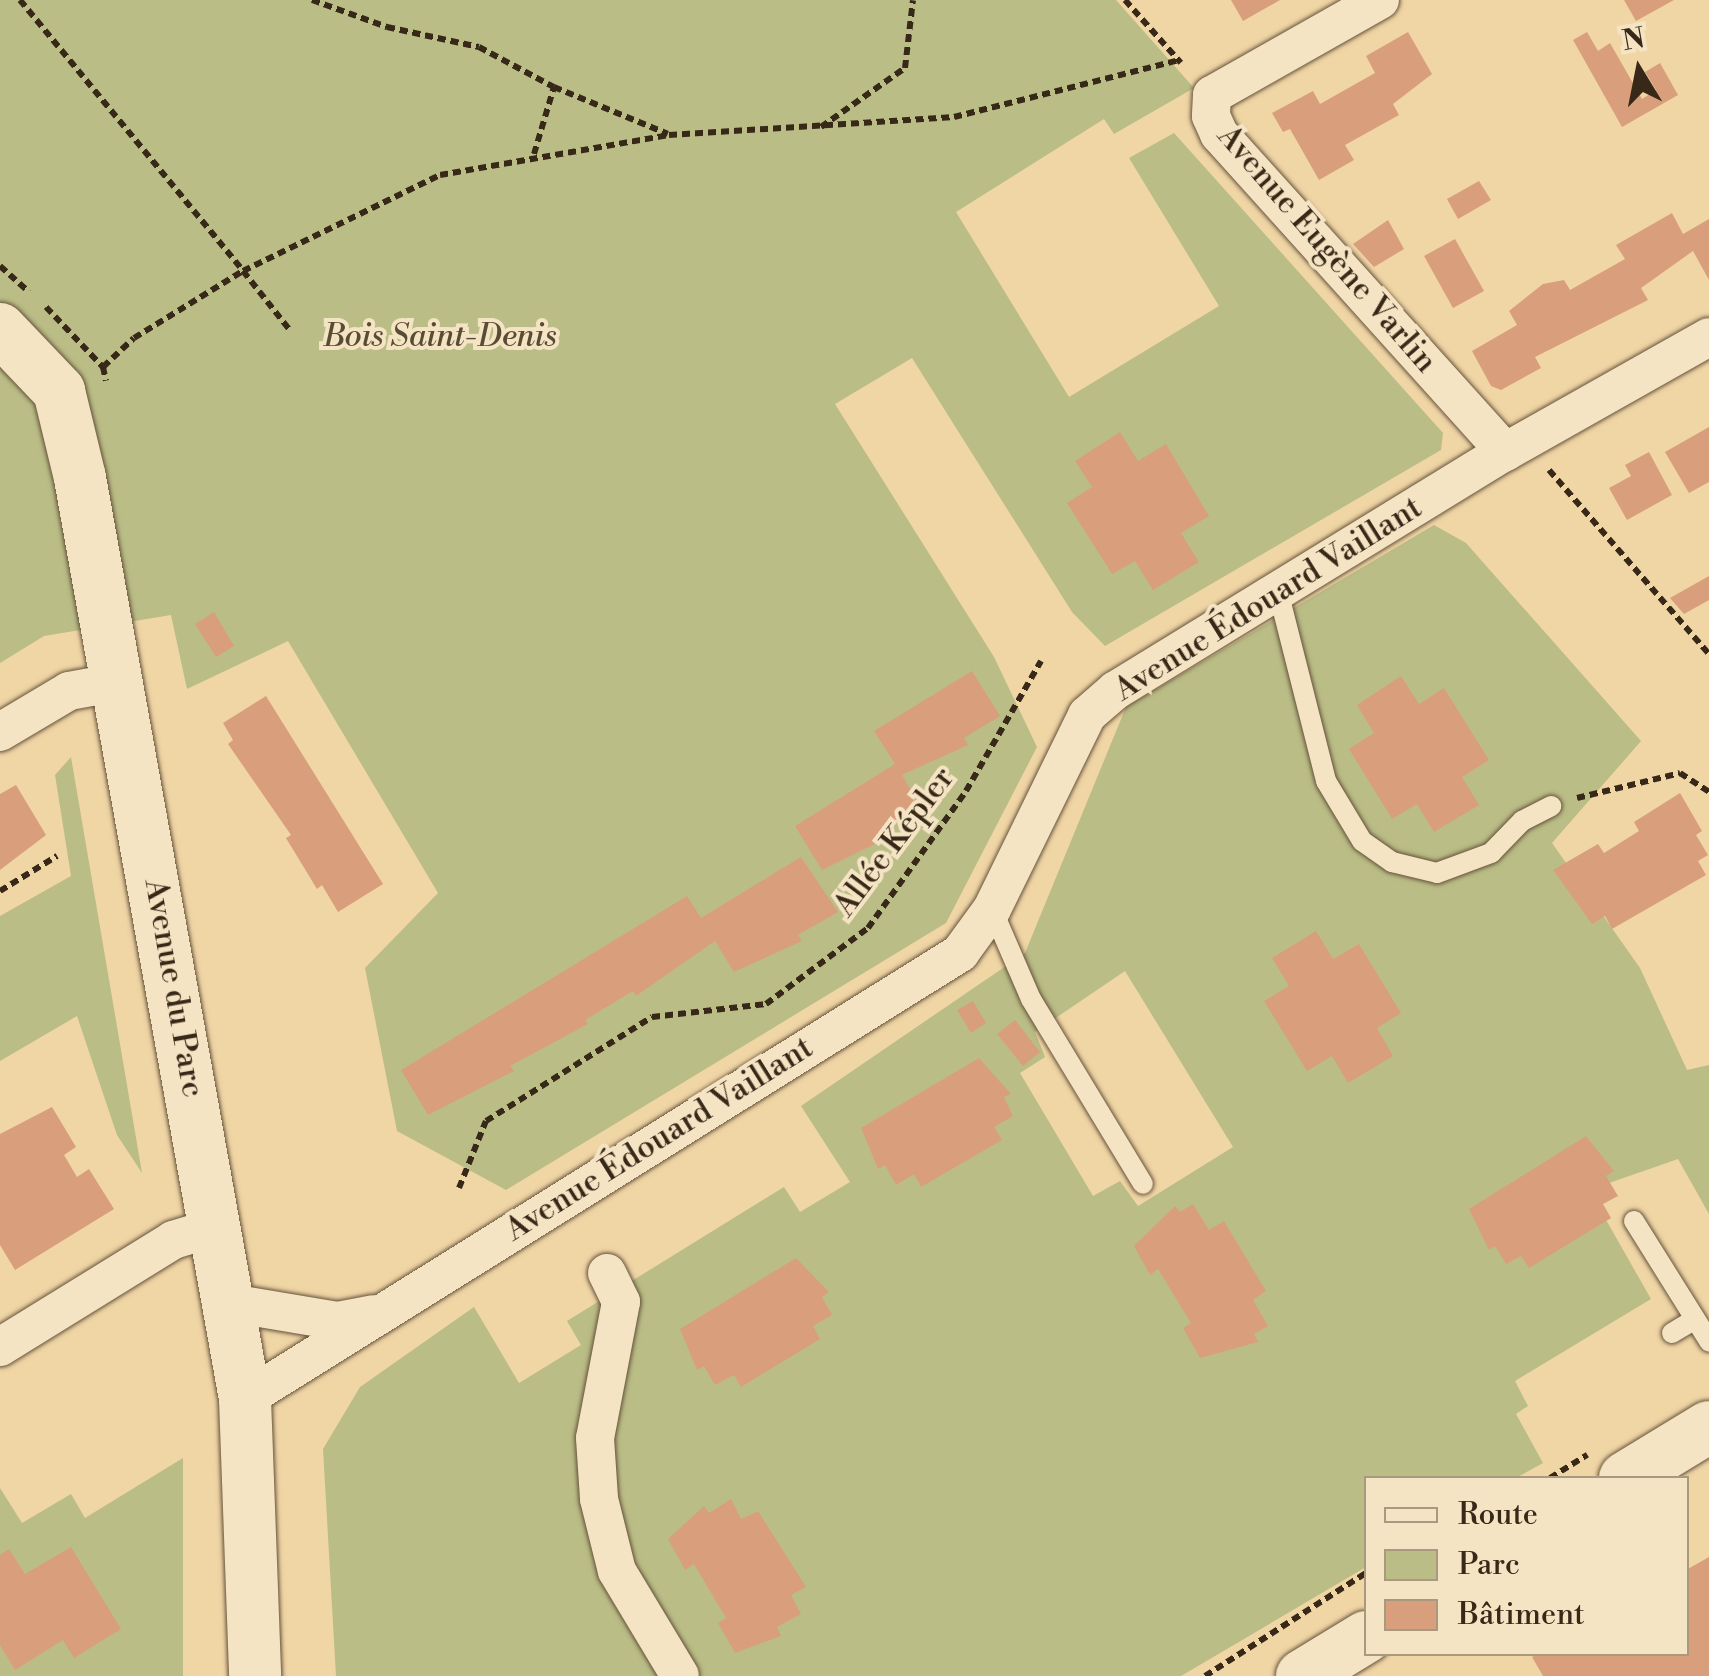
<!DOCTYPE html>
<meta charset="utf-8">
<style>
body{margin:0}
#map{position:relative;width:1709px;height:1676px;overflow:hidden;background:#f0d5a5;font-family:"Libre Bodoni",serif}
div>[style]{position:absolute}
.green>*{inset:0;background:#babd86}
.building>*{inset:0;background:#d99f7d}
.path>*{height:6px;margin-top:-3px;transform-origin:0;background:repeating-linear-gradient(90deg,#372818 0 8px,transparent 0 13px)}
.roads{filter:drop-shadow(0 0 2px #65533b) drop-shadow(0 0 2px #65533b)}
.lane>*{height:20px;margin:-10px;padding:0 10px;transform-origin:10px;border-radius:10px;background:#f5e4c4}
.street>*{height:38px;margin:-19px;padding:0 19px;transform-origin:19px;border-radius:19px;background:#f5e4c4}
.secondary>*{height:52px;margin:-26px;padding:0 26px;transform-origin:26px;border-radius:26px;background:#f5e4c4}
span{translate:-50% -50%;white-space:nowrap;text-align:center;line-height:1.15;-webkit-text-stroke:8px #f5e4c4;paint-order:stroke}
.street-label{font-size:32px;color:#372818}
.park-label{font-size:32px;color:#584d34;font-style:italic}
.legend{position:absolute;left:1364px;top:1476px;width:325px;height:180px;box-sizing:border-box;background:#f5e4c4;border:2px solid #a9997f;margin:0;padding:12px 18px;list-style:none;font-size:30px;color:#372818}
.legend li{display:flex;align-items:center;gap:20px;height:50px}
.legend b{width:50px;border:2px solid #a9997f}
.north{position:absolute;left:1589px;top:20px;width:100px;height:100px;-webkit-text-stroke:8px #f5e4c4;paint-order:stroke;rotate:350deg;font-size:28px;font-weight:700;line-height:40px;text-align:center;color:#372818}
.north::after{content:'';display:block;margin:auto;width:35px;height:45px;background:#372818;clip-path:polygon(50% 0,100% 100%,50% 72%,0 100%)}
</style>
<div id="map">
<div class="green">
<div style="clip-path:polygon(0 0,1116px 0,1194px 88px,1114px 134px,1104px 119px,956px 212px,1069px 397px,1219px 306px,1129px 158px,1174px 133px,1443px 433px,1441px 450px,1105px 646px,1072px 612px,912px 358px,835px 404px,994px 657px,1037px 747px,946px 923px,506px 1190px,397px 1131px,365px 968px,438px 893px,288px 641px,187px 689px,171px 615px,44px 636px,0 663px)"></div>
<div style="clip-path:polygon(evenodd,1434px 525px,1466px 543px,1641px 741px,1552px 843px,1640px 968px,1687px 1070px,1709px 1065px,1709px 1214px,1678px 1159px,1589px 1190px,1651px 1299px,1515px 1381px,1528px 1406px,1516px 1414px,1543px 1463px,1516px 1478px,1366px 1478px,1366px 1567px,1181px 1676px,336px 1676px,323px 1449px,360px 1387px,474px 1307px,519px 1383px,581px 1345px,567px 1321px,784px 1187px,800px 1212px,850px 1182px,801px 1106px,1025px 953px,1126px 707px,1434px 525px,1125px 971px,1233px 1147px,1138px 1206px,1120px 1181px,1093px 1196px,1020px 1073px,1045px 1057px,1035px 1032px,1125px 971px)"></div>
<div style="clip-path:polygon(71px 757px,142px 1173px,117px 1135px,77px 1016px,0 1061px,0 916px,71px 876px,55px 775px)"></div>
<div style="clip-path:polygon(183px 1458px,183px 1676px,0 1676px,0 1488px,22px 1523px,71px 1494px,85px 1518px)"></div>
</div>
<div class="building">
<div style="clip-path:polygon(1231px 0,1280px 0,1243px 21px)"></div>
<div style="clip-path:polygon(1624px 0,1674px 0,1636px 21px)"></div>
<div style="clip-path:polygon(1408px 32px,1432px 74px,1393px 104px,1399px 115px,1345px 145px,1354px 160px,1319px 180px,1290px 129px,1283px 132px,1272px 113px,1313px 91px,1320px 104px,1375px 73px,1366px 56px)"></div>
<div style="clip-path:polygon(1587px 32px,1598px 51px,1610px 43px,1642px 99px,1656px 90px,1645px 72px,1660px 63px,1678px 95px,1622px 127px,1573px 40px)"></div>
<div style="clip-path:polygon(1479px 181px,1491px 200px,1458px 219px,1447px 199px)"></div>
<div style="clip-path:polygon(1672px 213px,1683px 234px,1709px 219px,1709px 280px,1693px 251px,1641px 288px,1648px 300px,1535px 357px,1541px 368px,1501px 390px,1491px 386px,1472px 351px,1517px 325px,1509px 311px,1543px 284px,1564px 280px,1570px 290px,1625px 259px,1616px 245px)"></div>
<div style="clip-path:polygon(1388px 220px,1404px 249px,1374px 267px,1353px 244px)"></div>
<div style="clip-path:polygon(1455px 239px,1484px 291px,1453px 308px,1424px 256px)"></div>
<div style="clip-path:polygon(1709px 427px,1709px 482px,1689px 493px,1665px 452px)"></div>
<div style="clip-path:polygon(1120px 432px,1138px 461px,1166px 444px,1209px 516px,1181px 533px,1199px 562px,1153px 590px,1135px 561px,1112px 574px,1067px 503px,1092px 487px,1075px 461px)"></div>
<div style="clip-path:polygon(1649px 452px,1672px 495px,1627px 520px,1609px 488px,1631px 476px,1625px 465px)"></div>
<div style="clip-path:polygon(1709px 576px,1709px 600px,1684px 614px,1670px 598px)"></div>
<div style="clip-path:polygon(214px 612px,234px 646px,216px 657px,195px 624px)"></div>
<div style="clip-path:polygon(972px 671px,1000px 716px,964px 738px,968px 745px,902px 775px,922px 809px,885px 830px,889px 837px,822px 870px,795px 826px,895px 764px,874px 731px)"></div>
<div style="clip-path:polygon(1401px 676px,1419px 704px,1444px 688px,1489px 760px,1462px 777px,1479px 805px,1434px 832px,1417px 804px,1392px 819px,1349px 749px,1374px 733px,1357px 705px)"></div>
<div style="clip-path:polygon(266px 696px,383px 884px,338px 912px,322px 885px,317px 889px,286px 838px,291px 835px,228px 744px,233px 740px,223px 723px)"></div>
<div style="clip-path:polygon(16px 785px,46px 835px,0 870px,0 794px)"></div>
<div style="clip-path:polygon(1680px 793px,1702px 831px,1696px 835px,1708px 855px,1698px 861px,1706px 875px,1612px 929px,1605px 916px,1592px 924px,1553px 870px,1598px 844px,1604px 853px,1639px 831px,1634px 822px)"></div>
<div style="clip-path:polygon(801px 857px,838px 912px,798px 935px,802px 941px,734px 972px,715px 941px,636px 996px,633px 991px,585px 1020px,588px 1024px,510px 1066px,514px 1071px,428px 1115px,401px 1070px,687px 896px,701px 918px)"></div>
<div style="clip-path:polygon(1316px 931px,1333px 959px,1359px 944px,1401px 1013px,1377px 1028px,1393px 1056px,1348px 1083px,1332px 1056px,1307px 1071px,1264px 1001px,1289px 986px,1272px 958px)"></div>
<div style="clip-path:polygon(973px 1001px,986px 1023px,971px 1033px,957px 1010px)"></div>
<div style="clip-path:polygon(1015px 1020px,1040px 1052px,1023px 1066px,997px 1034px)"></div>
<div style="clip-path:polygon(979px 1058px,1011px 1094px,1004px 1097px,1013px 1116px,994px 1127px,1002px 1140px,921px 1187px,914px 1174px,896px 1185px,885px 1165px,878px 1169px,861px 1128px)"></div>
<div style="clip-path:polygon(52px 1107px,76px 1147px,64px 1155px,77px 1177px,89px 1169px,114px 1209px,15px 1270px,0 1245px,0 1134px)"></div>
<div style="clip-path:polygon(1586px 1136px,1614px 1171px,1606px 1176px,1618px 1196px,1603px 1204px,1611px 1218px,1529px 1268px,1521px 1256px,1506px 1264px,1495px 1246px,1489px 1250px,1469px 1209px)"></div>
<div style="clip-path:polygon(1193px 1204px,1209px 1230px,1224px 1221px,1266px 1291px,1253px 1300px,1268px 1326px,1254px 1334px,1258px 1342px,1200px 1358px,1183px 1328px,1191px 1323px,1158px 1269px,1150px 1275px,1134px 1246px,1175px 1206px,1180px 1212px)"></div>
<div style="clip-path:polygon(796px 1258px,829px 1292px,822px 1297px,832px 1315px,813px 1326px,820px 1339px,741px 1387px,734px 1375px,715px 1385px,704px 1366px,697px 1370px,680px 1329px)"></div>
<div style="clip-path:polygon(731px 1499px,741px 1519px,758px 1511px,806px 1587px,791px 1595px,801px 1614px,777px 1627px,781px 1636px,735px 1653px,718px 1623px,726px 1618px,694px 1564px,685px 1570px,668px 1539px,704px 1506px,709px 1513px)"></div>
<div style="clip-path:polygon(71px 1547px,121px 1629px,74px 1658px,63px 1640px,15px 1670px,0 1645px,0 1555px,9px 1549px,25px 1574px)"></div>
<div style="clip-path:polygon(1709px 1557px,1709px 1676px,1543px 1676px,1532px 1657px,1538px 1654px,1686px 1654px,1686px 1570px)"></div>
</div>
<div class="path">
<div style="left:20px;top:0;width:351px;rotate:50.5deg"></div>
<div style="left:243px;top:271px;width:219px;rotate:-26deg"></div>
<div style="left:440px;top:175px;width:232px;rotate:-9.9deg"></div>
<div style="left:669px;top:135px;width:286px;rotate:-3.6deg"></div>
<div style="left:954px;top:117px;width:232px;rotate:-14.2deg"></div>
<div style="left:312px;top:0;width:80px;rotate:19.8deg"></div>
<div style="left:387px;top:27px;width:94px;rotate:12.3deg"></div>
<div style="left:479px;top:47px;width:85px;rotate:28.1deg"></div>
<div style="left:554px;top:87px;width:123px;rotate:22.4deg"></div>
<div style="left:1125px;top:0;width:84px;rotate:48.4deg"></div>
<div style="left:821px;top:127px;width:103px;rotate:-35.1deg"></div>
<div style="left:905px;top:68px;width:68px;rotate:-83.3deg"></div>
<div style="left:534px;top:154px;width:70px;rotate:-73.4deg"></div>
<div style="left:0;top:266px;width:39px;rotate:42deg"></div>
<div style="left:46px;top:307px;width:83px;rotate:46.5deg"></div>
<div style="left:103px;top:367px;width:14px;rotate:78deg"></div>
<div style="left:103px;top:367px;width:42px;rotate:-43.1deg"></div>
<div style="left:134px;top:338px;width:128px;rotate:-31.6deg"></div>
<div style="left:243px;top:271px;width:74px;rotate:51.6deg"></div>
<div style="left:1549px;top:470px;width:244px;rotate:49deg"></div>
<div style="left:1577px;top:798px;width:106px;rotate:-13.6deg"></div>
<div style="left:1680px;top:773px;width:35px;rotate:33deg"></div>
<div style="left:0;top:891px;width:67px;rotate:-31.6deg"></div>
<div style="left:459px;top:1188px;width:72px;rotate:-68.1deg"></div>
<div style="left:486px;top:1121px;width:196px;rotate:-32.1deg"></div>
<div style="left:652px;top:1017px;width:115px;rotate:-6.5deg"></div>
<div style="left:766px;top:1004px;width:127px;rotate:-36.7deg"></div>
<div style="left:868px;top:928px;width:168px;rotate:-54.4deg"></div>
<div style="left:966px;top:791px;width:150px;rotate:-60deg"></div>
<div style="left:1550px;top:1478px;width:44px;rotate:-31.9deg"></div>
<div style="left:1205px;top:1676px;width:191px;rotate:-32.6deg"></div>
</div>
<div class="roads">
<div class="lane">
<div style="left:1278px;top:591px;width:196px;rotate:75.8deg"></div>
<div style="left:1326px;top:781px;width:70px;rotate:59deg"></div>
<div style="left:1362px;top:841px;width:37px;rotate:35deg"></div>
<div style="left:1392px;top:862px;width:46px;rotate:13.7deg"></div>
<div style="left:1437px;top:873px;width:58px;rotate:-20.3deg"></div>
<div style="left:1491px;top:853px;width:45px;rotate:-45.9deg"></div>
<div style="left:1522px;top:821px;width:33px;rotate:-27deg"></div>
<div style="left:992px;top:909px;width:98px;rotate:66.6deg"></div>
<div style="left:1031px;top:999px;width:216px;rotate:58.8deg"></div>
<div style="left:1634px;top:1221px;width:142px;rotate:58deg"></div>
<div style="left:1672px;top:1333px;width:27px;rotate:-31deg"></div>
</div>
<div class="street">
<div style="left:1380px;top:0;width:193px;rotate:150.5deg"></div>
<div style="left:1212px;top:95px;width:21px;rotate:93deg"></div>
<div style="left:1211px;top:116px;width:20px;rotate:66deg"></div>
<div style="left:1219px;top:134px;width:428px;rotate:48deg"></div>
<div style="left:0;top:732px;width:80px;rotate:-30.7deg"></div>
<div style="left:69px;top:691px;width:50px;rotate:-10.4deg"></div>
<div style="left:607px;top:1273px;width:32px;rotate:64deg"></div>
<div style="left:621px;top:1302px;width:138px;rotate:100.8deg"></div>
<div style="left:595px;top:1438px;width:61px;rotate:86.2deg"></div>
<div style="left:599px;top:1499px;width:74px;rotate:76deg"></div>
<div style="left:617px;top:1571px;width:122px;rotate:59deg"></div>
<div style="left:230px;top:1303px;width:109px;rotate:9.5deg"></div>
<div style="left:338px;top:1321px;width:36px;rotate:-11deg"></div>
<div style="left:0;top:1347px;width:203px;rotate:-31.7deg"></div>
<div style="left:173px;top:1240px;width:45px;rotate:-16.8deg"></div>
<div style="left:245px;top:1399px;width:843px;rotate:-31.95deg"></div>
<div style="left:960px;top:953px;width:54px;rotate:-54deg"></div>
<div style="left:992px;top:909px;width:216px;rotate:-63.9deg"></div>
<div style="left:1087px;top:715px;width:38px;rotate:-41deg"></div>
<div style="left:1116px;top:690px;width:456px;rotate:-31.5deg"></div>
<div style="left:1505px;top:452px;width:234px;rotate:-29.4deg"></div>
</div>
<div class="secondary">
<div style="left:0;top:329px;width:86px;rotate:46.4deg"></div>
<div style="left:59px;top:391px;width:89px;rotate:76.4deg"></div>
<div style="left:80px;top:478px;width:936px;rotate:79.84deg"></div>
<div style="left:245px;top:1399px;width:277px;rotate:87.9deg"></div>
<div style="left:1625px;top:1478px;width:98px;rotate:-31.3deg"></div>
<div style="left:1302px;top:1676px;width:75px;rotate:-31.4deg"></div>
</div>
</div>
<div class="street-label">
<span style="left:1327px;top:249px;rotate:49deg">Avenue Eugène Varlin</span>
<span style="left:1268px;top:599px;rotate:-32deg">Avenue Édouard Vaillant</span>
<span style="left:894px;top:842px;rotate:-53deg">Allée Képler</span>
<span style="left:174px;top:988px;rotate:80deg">Avenue du Parc</span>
<span style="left:659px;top:1139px;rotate:-32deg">Avenue Édouard Vaillant</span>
</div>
<div class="park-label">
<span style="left:440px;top:336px">Bois Saint-Denis</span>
</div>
<ul class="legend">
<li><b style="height:12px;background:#f5e4c4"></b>Route</li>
<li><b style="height:28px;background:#babd86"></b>Parc</li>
<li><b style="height:28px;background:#d99f7d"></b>Bâtiment</li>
</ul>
<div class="north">N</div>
</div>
